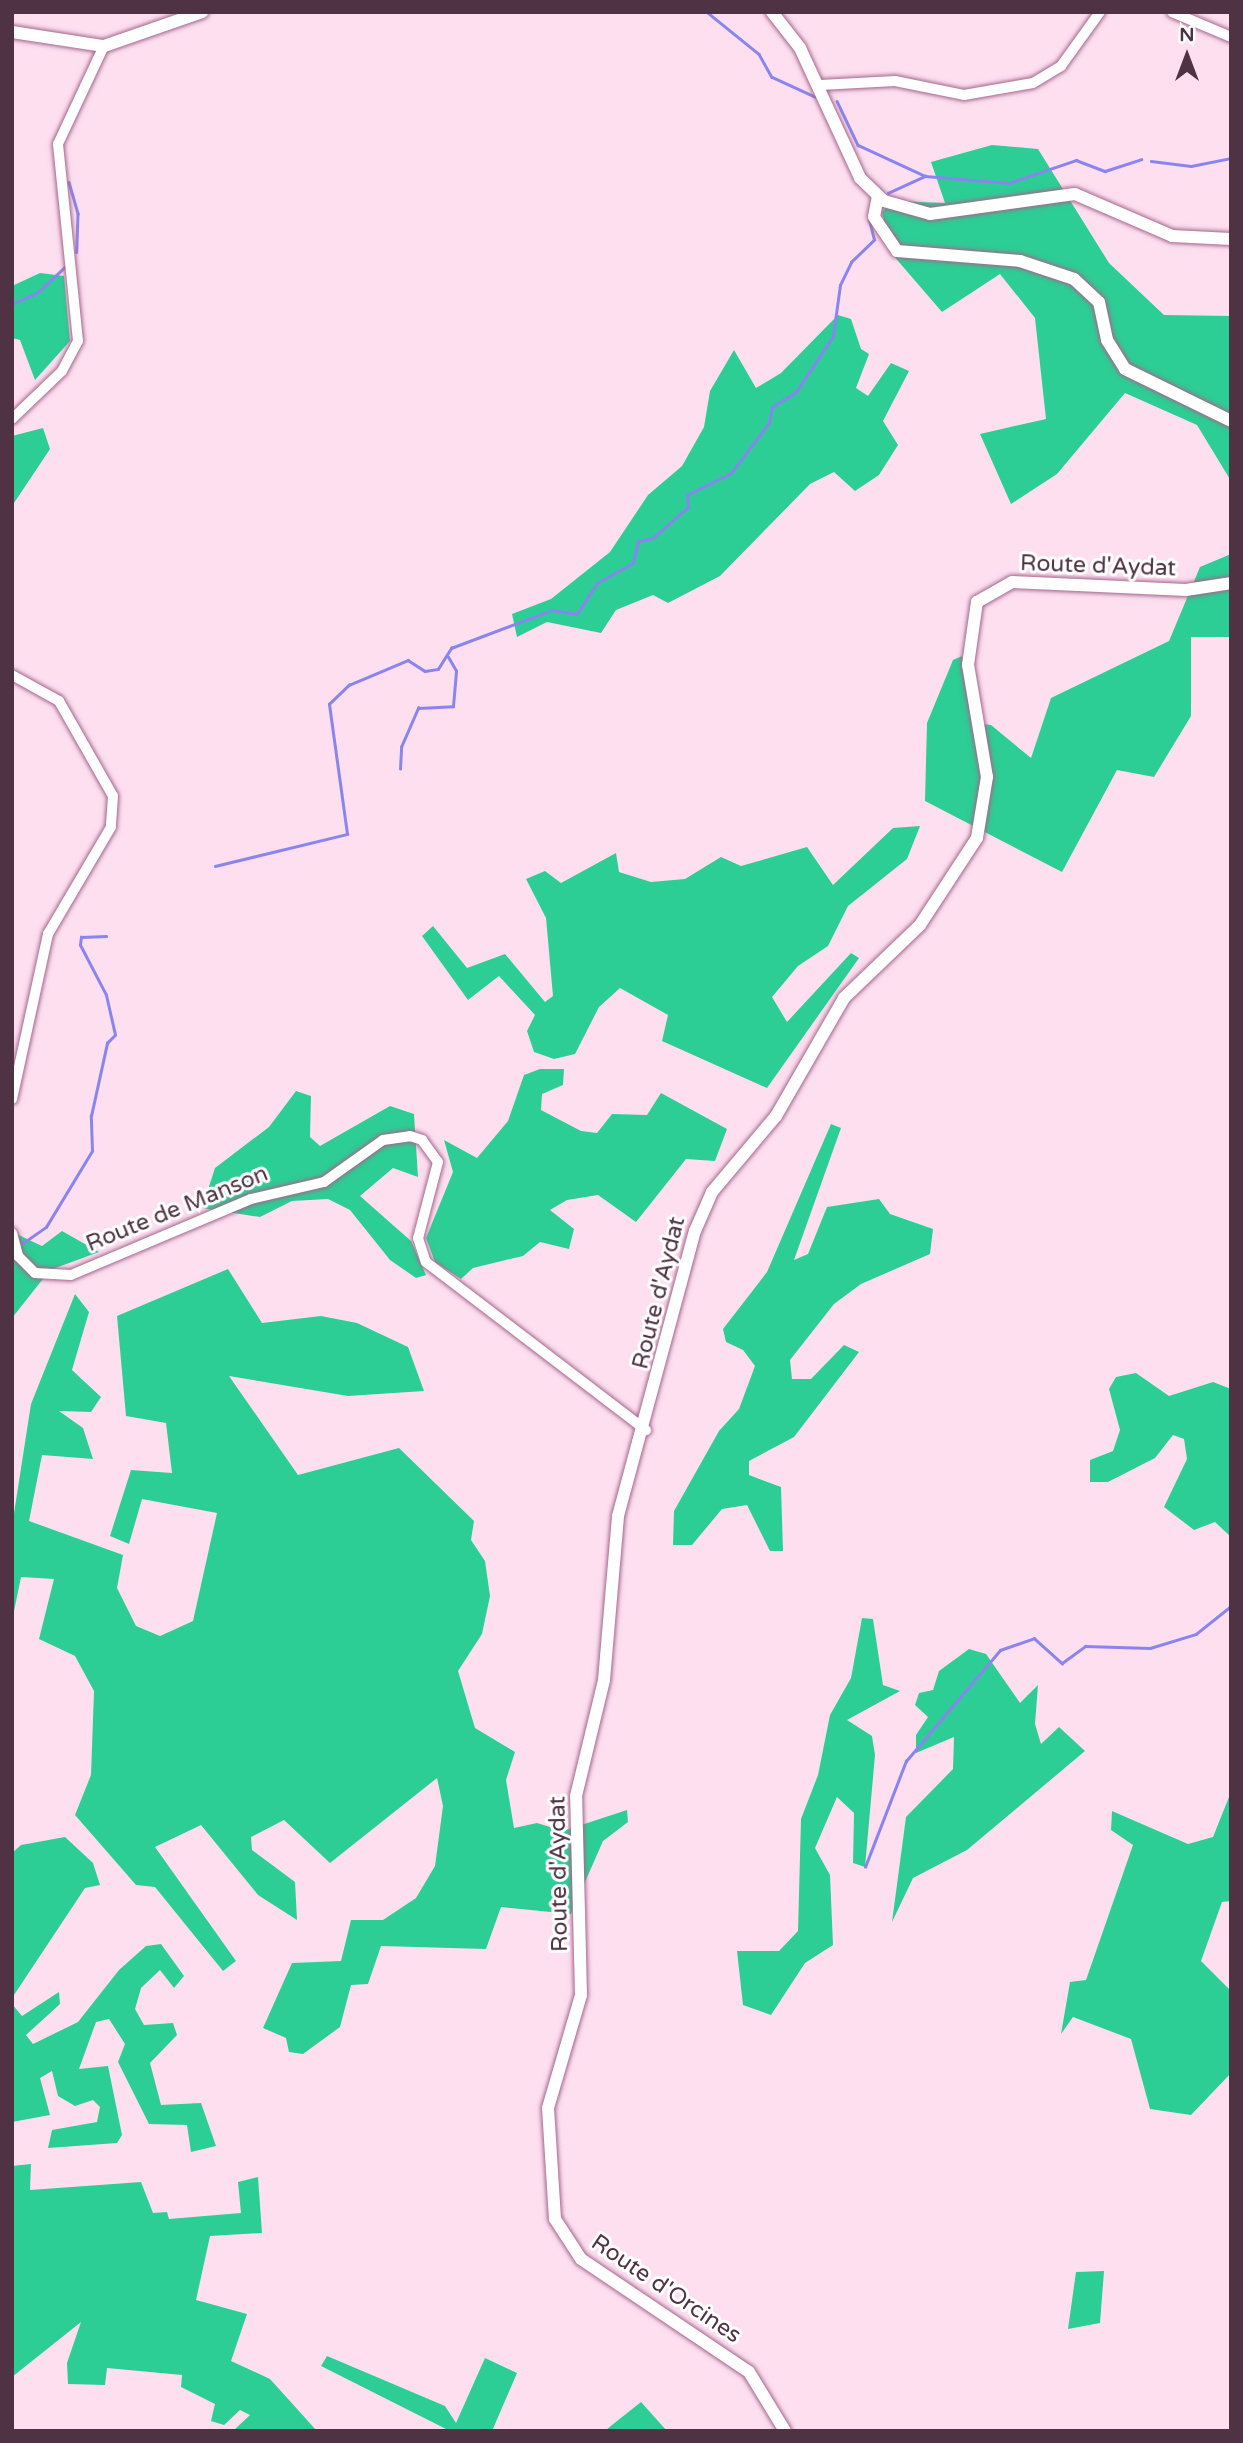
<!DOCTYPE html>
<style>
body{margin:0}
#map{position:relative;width:1243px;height:2443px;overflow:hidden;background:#fddff0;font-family:"Varela Round",sans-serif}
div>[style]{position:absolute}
.forest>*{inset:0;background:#2cce95}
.stream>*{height:2.5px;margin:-1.25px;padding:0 1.25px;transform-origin:1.25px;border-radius:1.25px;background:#8a85ee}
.roads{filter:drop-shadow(0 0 2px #a5658c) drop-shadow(0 0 2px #a5658c)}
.tertiary>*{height:10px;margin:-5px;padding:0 5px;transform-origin:5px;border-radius:5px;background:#fff}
.secondary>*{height:12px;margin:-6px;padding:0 6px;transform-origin:6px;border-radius:6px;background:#fff}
span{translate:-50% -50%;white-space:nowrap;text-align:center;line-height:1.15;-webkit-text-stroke:6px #fff;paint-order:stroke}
.street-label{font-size:23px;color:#4f3243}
.frame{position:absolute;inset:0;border:14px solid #4f3243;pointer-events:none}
.north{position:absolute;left:1152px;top:21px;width:70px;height:70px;-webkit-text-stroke:5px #fff;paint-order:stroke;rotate:0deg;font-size:19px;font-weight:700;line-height:28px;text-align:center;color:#4f3243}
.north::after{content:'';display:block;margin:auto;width:24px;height:32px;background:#4f3243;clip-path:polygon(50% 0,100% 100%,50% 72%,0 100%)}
</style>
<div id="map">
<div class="forest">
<div style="clip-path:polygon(992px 145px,1038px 149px,1109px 263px,1164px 315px,1231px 316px,1231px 481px,1197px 425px,1125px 393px,1057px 474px,1011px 504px,980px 434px,1046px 419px,1035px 318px,1000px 274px,942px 312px,892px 254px,882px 212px,892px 201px,945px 203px,931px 162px)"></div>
<div style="clip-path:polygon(40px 273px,64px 276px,70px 341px,35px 380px,20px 340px,12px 338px,12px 286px)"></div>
<div style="clip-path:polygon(838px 315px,851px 319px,861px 349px,869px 354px,856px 388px,868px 396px,891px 363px,909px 371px,883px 421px,898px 445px,879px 475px,855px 491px,834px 472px,810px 484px,720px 576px,668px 603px,653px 595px,616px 610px,601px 633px,547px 622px,517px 637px,512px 614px,551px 599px,610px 552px,648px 495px,682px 466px,704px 427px,710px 391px,734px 350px,756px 388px,781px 373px)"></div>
<div style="clip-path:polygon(43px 428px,50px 449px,12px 506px,12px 436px)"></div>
<div style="clip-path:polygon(1231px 554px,1231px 637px,1191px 637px,1191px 716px,1154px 777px,1117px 770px,1062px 872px,925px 801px,927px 723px,953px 660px,962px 656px,974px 723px,991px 725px,1031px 758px,1051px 698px,1169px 641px,1200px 567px)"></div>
<div style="clip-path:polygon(920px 826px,907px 859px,848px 906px,828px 946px,798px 966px,772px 997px,787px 1022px,851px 953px,859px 958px,767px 1088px,662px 1041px,668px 1015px,620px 988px,599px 1007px,575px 1054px,554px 1059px,534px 1052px,527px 1031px,535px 1015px,499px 976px,468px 1000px,422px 936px,433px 926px,467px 968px,505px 954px,545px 1002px,553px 996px,546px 918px,526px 879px,545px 871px,561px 883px,616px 853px,619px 872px,651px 882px,685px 879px,721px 857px,741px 866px,807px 847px,833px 885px,893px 828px)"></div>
<div style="clip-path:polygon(540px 1069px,564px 1069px,563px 1085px,542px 1094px,541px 1110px,581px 1131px,597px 1133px,612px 1114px,647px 1115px,661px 1093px,727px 1129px,715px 1161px,686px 1159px,636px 1222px,598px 1195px,567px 1200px,550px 1210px,574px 1229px,569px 1249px,540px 1242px,523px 1256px,473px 1268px,461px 1279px,435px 1262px,426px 1238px,453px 1172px,444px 1140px,477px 1158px,508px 1121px,524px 1075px)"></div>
<div style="clip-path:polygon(296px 1091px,311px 1096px,310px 1137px,320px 1146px,390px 1106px,414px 1114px,418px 1177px,393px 1168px,360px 1196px,411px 1241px,426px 1275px,416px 1278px,390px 1260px,350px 1210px,328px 1199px,292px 1201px,260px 1217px,202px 1208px,215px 1168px,269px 1127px)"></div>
<div style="clip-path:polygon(831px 1124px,841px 1128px,794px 1260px,808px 1254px,827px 1207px,879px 1199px,890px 1214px,933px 1229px,930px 1254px,861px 1284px,834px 1304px,790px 1360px,792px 1379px,811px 1379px,844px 1345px,859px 1352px,794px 1437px,749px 1461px,749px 1475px,781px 1487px,783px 1551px,770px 1551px,747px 1505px,722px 1509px,692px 1545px,673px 1545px,674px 1511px,719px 1431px,739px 1409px,755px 1366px,743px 1350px,726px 1342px,723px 1329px,767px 1272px)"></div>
<div style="clip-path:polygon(62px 1231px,99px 1252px,50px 1270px,12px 1318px,12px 1232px,42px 1246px)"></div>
<div style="clip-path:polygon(228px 1269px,262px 1323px,321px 1316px,357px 1323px,408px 1347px,424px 1391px,348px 1396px,229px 1376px,298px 1475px,399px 1448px,474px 1521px,471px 1540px,485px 1561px,490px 1596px,482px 1634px,458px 1671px,475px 1728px,515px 1752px,506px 1780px,514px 1828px,537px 1823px,563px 1831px,627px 1810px,628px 1822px,603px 1841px,571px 1914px,501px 1907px,486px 1949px,381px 1946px,368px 1984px,351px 1985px,340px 2027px,303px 2054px,289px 2052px,286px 2038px,263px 2028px,292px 1963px,341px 1961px,351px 1920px,383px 1920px,416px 1898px,435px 1866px,443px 1806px,437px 1778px,330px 1863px,284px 1820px,251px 1837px,252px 1850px,295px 1882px,297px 1920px,258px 1895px,201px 1825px,155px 1847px,236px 1961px,223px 1971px,155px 1887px,136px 1885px,75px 1815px,91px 1775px,94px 1691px,75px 1656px,39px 1639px,54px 1579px,21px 1577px,12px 1621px,12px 1526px,31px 1404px,75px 1294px,89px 1312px,72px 1370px,101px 1397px,91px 1412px,59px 1411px,83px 1428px,93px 1459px,42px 1455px,29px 1521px,123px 1555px,117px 1588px,136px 1626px,160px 1636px,193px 1621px,217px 1513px,142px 1499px,129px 1544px,110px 1536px,131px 1470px,172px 1473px,166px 1423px,126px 1416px,117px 1316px)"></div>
<div style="clip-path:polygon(1136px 1373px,1169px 1396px,1213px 1382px,1231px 1389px,1231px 1537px,1215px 1522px,1194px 1530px,1164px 1507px,1187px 1459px,1184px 1439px,1173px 1435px,1155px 1458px,1108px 1482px,1090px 1482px,1090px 1460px,1113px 1451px,1120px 1430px,1109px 1389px,1116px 1377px)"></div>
<div style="clip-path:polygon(862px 1618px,873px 1619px,883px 1685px,900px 1691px,847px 1720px,872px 1736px,875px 1755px,865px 1867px,853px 1863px,854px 1813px,837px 1797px,815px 1848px,830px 1875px,833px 1945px,805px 1963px,771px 2015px,743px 2005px,737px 1951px,779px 1951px,798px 1931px,801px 1819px,818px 1775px,830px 1715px,851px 1678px)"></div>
<div style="clip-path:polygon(969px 1649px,986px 1654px,1020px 1703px,1038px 1685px,1035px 1724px,1041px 1744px,1059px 1727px,1085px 1751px,967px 1850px,913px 1878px,892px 1922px,906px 1817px,953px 1769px,954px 1737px,916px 1753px,916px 1735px,928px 1717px,915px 1705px,919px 1693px,933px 1690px,939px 1671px)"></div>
<div style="clip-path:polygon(1231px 1792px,1231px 1901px,1222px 1902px,1201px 1961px,1231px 1991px,1231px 2073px,1191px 2115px,1150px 2109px,1131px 2039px,1073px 2017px,1061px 2034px,1070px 1982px,1086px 1980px,1133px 1845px,1111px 1830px,1112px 1811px,1188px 1844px,1213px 1837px)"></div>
<div style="clip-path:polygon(65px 1837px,93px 1863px,100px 1885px,85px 1888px,12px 1998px,12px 1853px,21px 1845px)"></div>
<div style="clip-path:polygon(161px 1944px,184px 1976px,174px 1988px,160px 1970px,141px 1988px,135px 2009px,144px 2025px,173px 2023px,177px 2035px,150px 2063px,161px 2105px,201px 2103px,216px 2146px,191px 2152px,187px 2125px,149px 2124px,118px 2062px,125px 2044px,109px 2019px,96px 2022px,79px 2069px,108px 2066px,122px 2135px,117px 2143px,48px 2148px,52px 2130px,97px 2122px,100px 2107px,93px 2100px,75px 2106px,58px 2096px,52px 2071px,40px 2078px,50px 2115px,12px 2122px,12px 2004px,22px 2016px,59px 1992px,60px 2004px,26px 2035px,33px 2044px,78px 2022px,119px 1970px,146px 1946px)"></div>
<div style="clip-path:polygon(31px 2164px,30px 2190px,141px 2182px,153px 2213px,167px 2212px,169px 2219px,241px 2213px,238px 2182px,258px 2177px,262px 2233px,210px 2236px,196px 2300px,247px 2314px,231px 2361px,270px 2379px,317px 2431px,233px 2431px,250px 2415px,240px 2410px,224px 2425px,211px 2421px,215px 2404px,181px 2387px,182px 2375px,107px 2368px,105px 2385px,68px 2384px,67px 2363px,81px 2322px,12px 2377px,12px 2166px)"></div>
<div style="clip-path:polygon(1104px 2271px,1100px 2323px,1068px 2329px,1076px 2272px)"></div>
<div style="clip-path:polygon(327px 2356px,445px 2406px,456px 2423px,485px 2358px,517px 2373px,492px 2431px,450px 2431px,321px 2366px)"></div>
<div style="clip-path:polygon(641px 2402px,667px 2431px,605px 2431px,612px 2425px)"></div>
</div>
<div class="stream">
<div style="left:707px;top:12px;width:67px;rotate:38.9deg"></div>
<div style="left:759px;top:54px;width:26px;rotate:61deg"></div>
<div style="left:772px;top:77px;width:48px;rotate:24.4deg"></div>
<div style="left:837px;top:101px;width:49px;rotate:64.5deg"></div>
<div style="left:858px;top:145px;width:74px;rotate:24.8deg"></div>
<div style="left:925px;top:176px;width:84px;rotate:4.8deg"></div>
<div style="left:1009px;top:183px;width:71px;rotate:-18.9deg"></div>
<div style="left:1076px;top:160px;width:31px;rotate:21deg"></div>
<div style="left:1105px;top:171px;width:38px;rotate:-18deg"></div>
<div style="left:1151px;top:161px;width:40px;rotate:7.1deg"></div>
<div style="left:1191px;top:166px;width:41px;rotate:-11.3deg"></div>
<div style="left:69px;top:182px;width:33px;rotate:74deg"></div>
<div style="left:78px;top:214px;width:38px;rotate:92deg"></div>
<div style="left:888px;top:193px;width:41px;rotate:-24.7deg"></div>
<div style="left:12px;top:304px;width:27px;rotate:-24deg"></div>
<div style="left:37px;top:293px;width:38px;rotate:-43deg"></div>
<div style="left:400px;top:769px;width:22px;rotate:-87deg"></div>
<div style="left:401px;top:747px;width:43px;rotate:-66.4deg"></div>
<div style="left:418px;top:708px;width:35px;rotate:-3deg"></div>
<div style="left:453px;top:706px;width:35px;rotate:-85deg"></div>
<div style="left:456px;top:671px;width:16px;rotate:-120deg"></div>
<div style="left:215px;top:866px;width:136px;rotate:-13.6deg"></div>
<div style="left:347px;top:834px;width:131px;rotate:-97.9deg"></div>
<div style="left:329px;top:704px;width:28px;rotate:-44deg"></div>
<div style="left:349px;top:685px;width:64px;rotate:-23deg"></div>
<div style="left:408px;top:660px;width:20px;rotate:33deg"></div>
<div style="left:425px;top:671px;width:13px;rotate:-9deg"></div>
<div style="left:438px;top:669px;width:25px;rotate:-58deg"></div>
<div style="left:451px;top:648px;width:108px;rotate:-20.6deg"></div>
<div style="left:552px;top:610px;width:25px;rotate:9deg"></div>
<div style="left:577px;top:614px;width:37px;rotate:-57deg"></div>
<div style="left:597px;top:583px;width:41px;rotate:-29.1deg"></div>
<div style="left:633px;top:563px;width:23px;rotate:-77deg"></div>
<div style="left:638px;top:541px;width:15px;rotate:-11deg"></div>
<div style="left:653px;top:538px;width:47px;rotate:-41.5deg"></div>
<div style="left:688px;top:507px;width:12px;rotate:-95deg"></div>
<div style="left:687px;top:495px;width:49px;rotate:-26.6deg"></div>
<div style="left:731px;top:473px;width:63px;rotate:-52.8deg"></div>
<div style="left:769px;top:423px;width:16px;rotate:-79deg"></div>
<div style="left:772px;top:407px;width:28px;rotate:-32deg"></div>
<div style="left:796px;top:392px;width:67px;rotate:-56.5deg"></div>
<div style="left:833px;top:336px;width:51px;rotate:-82.2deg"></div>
<div style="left:840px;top:285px;width:25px;rotate:-64deg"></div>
<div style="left:851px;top:262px;width:32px;rotate:-44deg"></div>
<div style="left:874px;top:240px;width:21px;rotate:-104deg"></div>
<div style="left:23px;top:1243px;width:28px;rotate:-35deg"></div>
<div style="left:46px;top:1227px;width:89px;rotate:-58.8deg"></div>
<div style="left:92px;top:1151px;width:35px;rotate:-92deg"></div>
<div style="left:91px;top:1116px;width:75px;rotate:-77.6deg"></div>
<div style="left:107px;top:1043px;width:11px;rotate:-45deg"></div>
<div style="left:115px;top:1035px;width:41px;rotate:-102.7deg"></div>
<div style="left:106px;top:995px;width:56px;rotate:-117.5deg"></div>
<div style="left:80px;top:945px;width:8px;rotate:-83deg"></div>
<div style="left:81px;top:937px;width:25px;rotate:-2deg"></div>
<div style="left:865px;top:1867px;width:114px;rotate:-68.9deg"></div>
<div style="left:906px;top:1761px;width:145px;rotate:-49.7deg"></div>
<div style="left:1000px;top:1650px;width:36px;rotate:-19deg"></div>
<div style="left:1034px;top:1638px;width:38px;rotate:42deg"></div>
<div style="left:1062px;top:1663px;width:29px;rotate:-36deg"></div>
<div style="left:1085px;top:1646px;width:65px;rotate:1.8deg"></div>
<div style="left:1150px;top:1648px;width:48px;rotate:-16.9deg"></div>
<div style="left:1196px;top:1634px;width:45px;rotate:-38.7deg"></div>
</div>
<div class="roads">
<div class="tertiary">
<div style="left:1172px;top:12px;width:64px;rotate:23deg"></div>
<div style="left:820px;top:85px;width:75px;rotate:-3.1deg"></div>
<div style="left:895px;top:81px;width:70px;rotate:11.5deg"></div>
<div style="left:964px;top:95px;width:70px;rotate:-9.9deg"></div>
<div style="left:1033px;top:83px;width:33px;rotate:-31deg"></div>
<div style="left:1061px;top:66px;width:67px;rotate:-54.2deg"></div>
<div style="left:12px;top:419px;width:69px;rotate:-43.8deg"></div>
<div style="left:62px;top:371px;width:34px;rotate:-62deg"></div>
<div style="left:78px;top:341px;width:198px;rotate:-95.8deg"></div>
<div style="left:58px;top:144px;width:108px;rotate:-64.9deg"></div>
<div style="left:12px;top:675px;width:54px;rotate:29deg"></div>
<div style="left:59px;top:701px;width:109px;rotate:60.4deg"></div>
<div style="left:113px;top:796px;width:31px;rotate:94deg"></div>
<div style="left:111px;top:827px;width:124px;rotate:120.5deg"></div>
<div style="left:48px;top:934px;width:169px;rotate:102.3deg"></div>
<div style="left:12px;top:1233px;width:24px;rotate:75deg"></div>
<div style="left:18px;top:1256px;width:24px;rotate:45deg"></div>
<div style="left:35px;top:1273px;width:36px;rotate:3deg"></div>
<div style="left:71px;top:1275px;width:195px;rotate:-22.9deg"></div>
<div style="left:251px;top:1199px;width:75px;rotate:-13.1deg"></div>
<div style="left:324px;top:1182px;width:72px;rotate:-35.4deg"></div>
<div style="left:383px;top:1140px;width:27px;rotate:-8deg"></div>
<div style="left:410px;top:1136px;width:13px;rotate:18deg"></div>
<div style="left:422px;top:1140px;width:27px;rotate:54deg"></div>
<div style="left:438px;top:1162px;width:79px;rotate:104.7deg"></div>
<div style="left:418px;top:1238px;width:25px;rotate:72deg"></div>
<div style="left:426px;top:1262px;width:277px;rotate:37.4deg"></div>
</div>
<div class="secondary">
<div style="left:772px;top:12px;width:46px;rotate:52.1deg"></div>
<div style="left:800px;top:48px;width:143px;rotate:65.2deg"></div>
<div style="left:860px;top:178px;width:33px;rotate:44deg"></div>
<div style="left:884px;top:201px;width:48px;rotate:15.8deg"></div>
<div style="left:930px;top:214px;width:146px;rotate:-7.9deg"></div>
<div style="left:1075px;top:194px;width:106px;rotate:23.4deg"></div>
<div style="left:1172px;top:236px;width:59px;rotate:2.9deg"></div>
<div style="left:12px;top:32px;width:93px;rotate:8.7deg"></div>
<div style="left:104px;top:46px;width:104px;rotate:-19.1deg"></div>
<div style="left:878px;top:196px;width:21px;rotate:101deg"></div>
<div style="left:874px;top:217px;width:41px;rotate:55.9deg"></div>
<div style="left:897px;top:251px;width:123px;rotate:4.6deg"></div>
<div style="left:1020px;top:261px;width:57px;rotate:18.4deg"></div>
<div style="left:1074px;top:279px;width:34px;rotate:43deg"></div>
<div style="left:1099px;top:302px;width:39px;rotate:78deg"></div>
<div style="left:1107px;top:340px;width:34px;rotate:58deg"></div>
<div style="left:1125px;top:369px;width:118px;rotate:26.1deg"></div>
<div style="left:785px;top:2431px;width:69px;rotate:-121.4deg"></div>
<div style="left:749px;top:2372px;width:202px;rotate:-146.1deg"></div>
<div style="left:581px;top:2259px;width:48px;rotate:-123deg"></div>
<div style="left:555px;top:2219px;width:111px;rotate:-93.6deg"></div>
<div style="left:548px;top:2108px;width:118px;rotate:-73.7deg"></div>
<div style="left:581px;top:1995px;width:199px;rotate:-91.4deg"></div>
<div style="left:576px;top:1796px;width:119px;rotate:-76.4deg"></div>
<div style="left:604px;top:1680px;width:165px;rotate:-85.1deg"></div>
<div style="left:618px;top:1516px;width:295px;rotate:-74.9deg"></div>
<div style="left:695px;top:1231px;width:43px;rotate:-66.4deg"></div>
<div style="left:712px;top:1192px;width:99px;rotate:-49.9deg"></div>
<div style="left:776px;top:1116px;width:136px;rotate:-60deg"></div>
<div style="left:844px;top:998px;width:105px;rotate:-43.8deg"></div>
<div style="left:920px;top:925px;width:104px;rotate:-56.8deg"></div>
<div style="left:977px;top:838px;width:62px;rotate:-80.7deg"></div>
<div style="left:987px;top:777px;width:114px;rotate:-99.6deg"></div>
<div style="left:968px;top:665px;width:64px;rotate:-81.9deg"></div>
<div style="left:977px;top:602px;width:40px;rotate:-29.7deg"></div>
<div style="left:1012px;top:582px;width:174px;rotate:2.6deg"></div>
<div style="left:1186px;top:590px;width:46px;rotate:-8.8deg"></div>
</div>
</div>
<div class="street-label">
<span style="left:1098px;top:566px;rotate:2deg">Route d'Aydat</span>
<span style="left:177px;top:1209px;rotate:-22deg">Route de Manson</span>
<span style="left:659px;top:1293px;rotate:-76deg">Route d'Aydat</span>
<span style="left:559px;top:1874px;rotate:-91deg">Route d'Aydat</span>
<span style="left:666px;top:2289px;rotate:34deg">Route d'Orcines</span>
</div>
<div class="frame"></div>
<div class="north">N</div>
</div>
